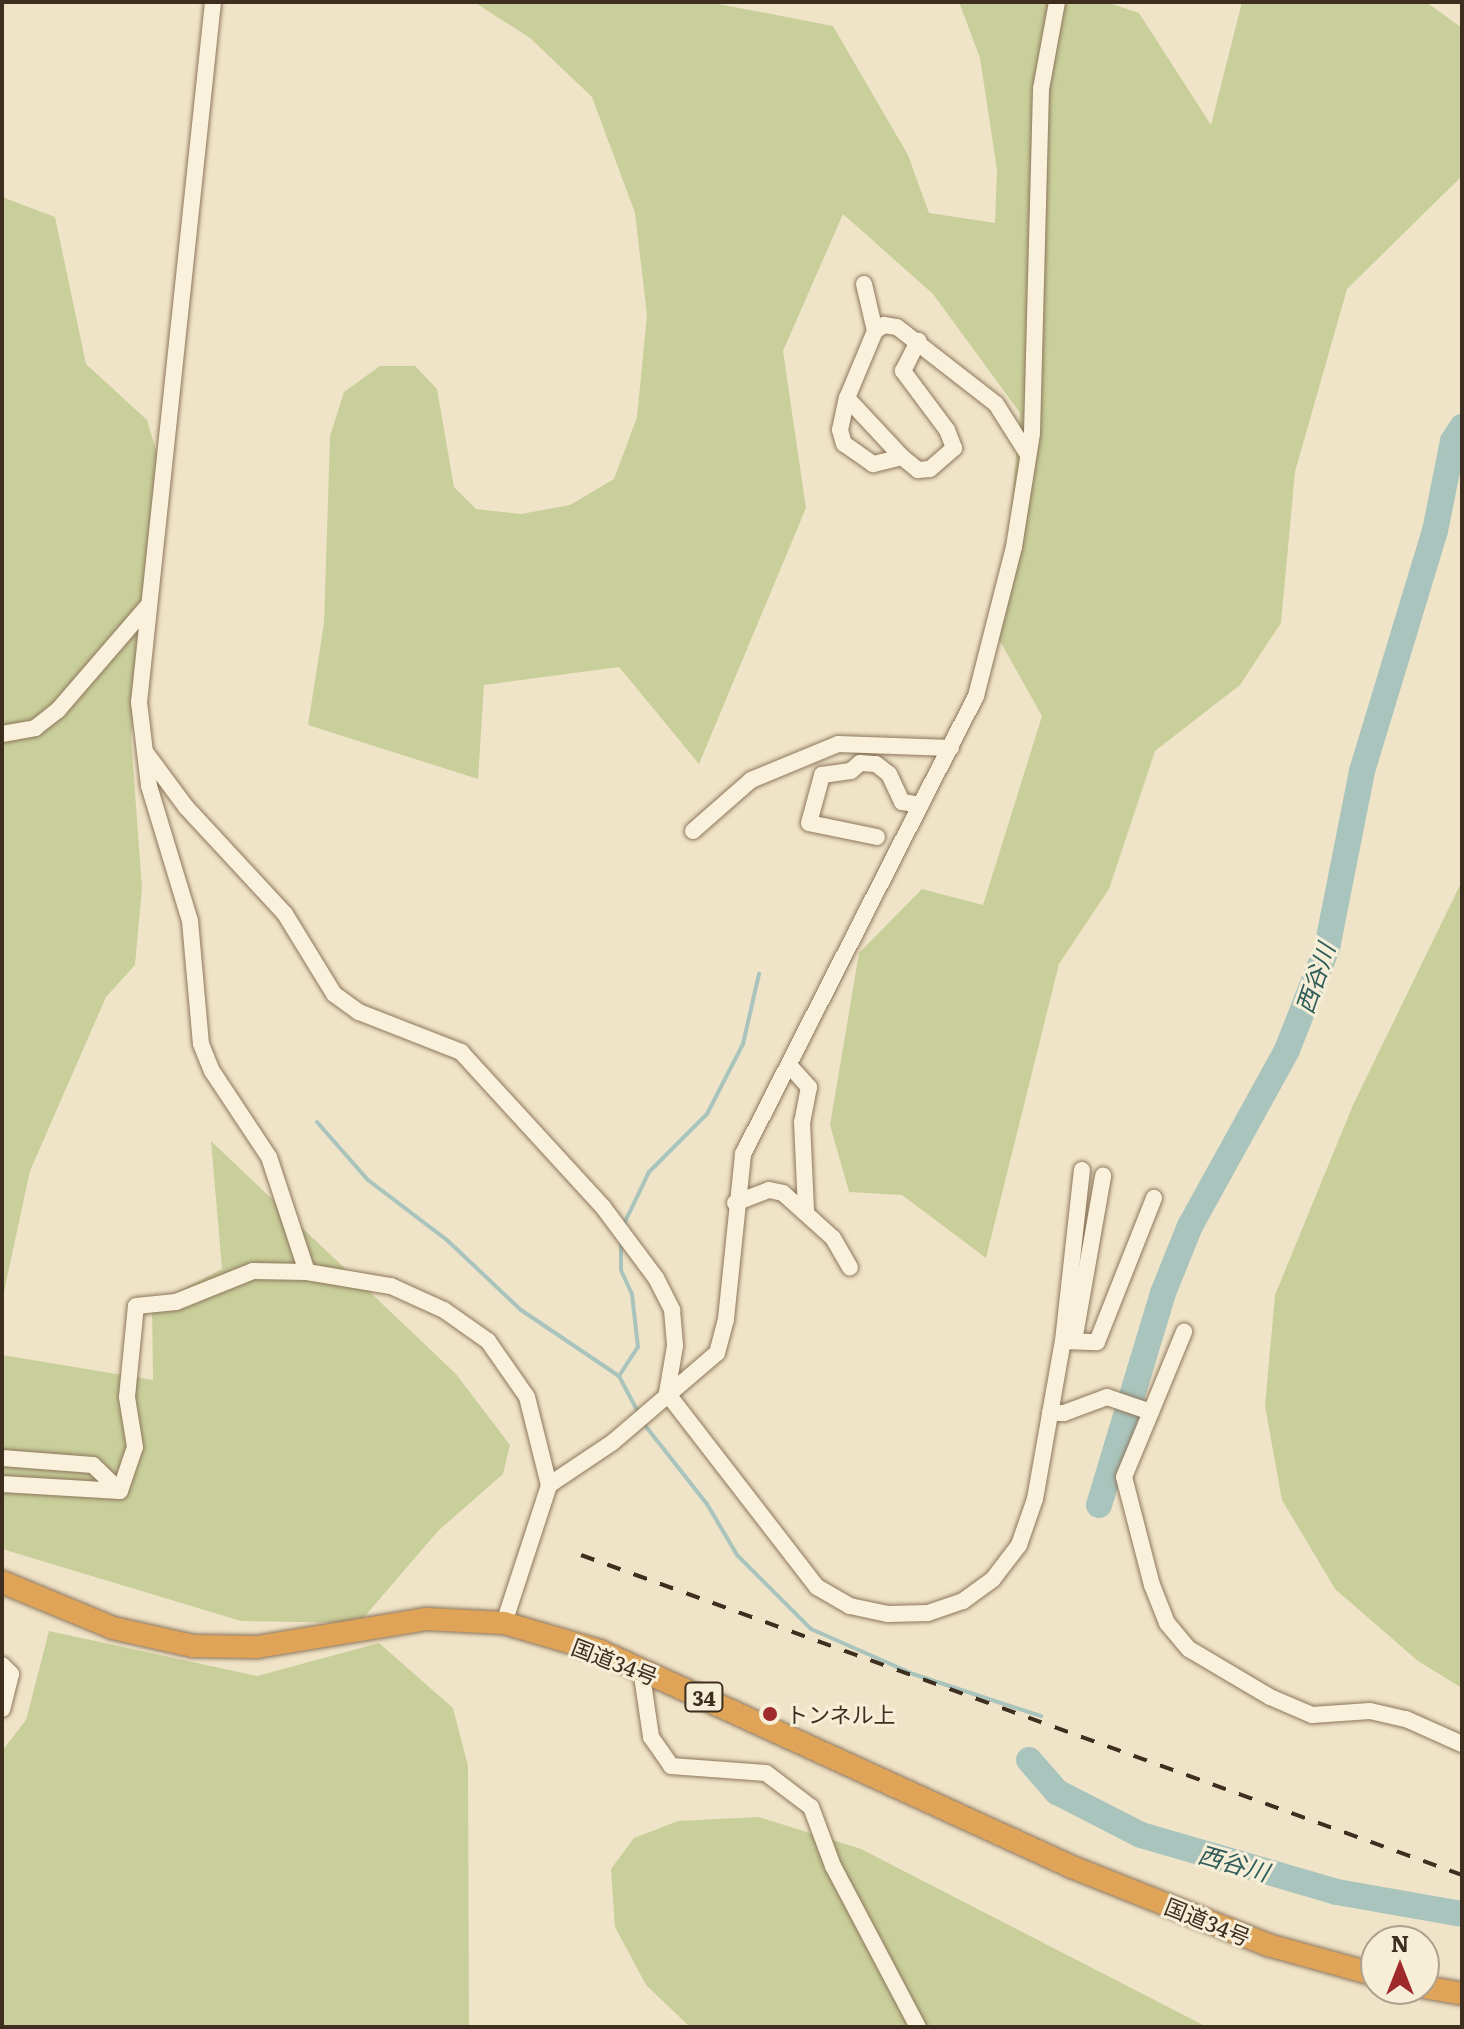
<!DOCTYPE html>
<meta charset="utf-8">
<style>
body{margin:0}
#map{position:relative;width:1464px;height:2029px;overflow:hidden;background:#f0e4c8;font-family:Literata,"Noto Sans JP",serif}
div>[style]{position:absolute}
.green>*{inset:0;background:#c9cf9b}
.stream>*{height:4px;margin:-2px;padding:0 2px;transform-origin:2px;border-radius:2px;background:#a9c4bc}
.river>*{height:26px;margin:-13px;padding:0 13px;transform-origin:13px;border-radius:13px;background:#a9c4bc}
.roads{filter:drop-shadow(0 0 2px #8d765c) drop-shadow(0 0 2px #8d765c)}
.minor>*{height:16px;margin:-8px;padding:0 8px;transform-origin:8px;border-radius:8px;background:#faf1dc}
.highway>*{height:22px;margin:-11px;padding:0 11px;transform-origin:11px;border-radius:11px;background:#e0a458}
.rail>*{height:4px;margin-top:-2px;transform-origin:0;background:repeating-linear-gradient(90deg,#3d2e20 0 14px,transparent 0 28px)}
.dots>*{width:22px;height:22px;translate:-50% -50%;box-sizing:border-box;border:4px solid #f7eed8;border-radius:50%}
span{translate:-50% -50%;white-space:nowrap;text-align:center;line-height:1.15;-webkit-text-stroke:6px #f7eed8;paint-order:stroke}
.shield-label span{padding:2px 6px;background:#f7eed8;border:2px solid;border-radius:6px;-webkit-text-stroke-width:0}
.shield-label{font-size:20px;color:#3d2e20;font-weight:700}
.street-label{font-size:22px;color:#3d2e20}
.poi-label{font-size:22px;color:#3d2e20}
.left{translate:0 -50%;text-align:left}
.water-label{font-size:24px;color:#2f5d5a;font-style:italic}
.frame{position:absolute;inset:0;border:4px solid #3d2e20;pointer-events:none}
.north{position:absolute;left:1360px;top:1925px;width:80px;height:80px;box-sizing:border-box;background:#f7eed8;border:2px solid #ada18e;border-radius:50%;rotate:0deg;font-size:22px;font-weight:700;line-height:32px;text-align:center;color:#3d2e20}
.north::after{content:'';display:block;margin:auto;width:28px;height:36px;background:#9e2a2b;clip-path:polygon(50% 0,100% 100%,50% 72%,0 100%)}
</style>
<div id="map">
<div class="green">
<div style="clip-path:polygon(474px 2px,708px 2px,833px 26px,908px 155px,929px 213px,995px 223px,997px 170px,980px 58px,959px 2px,1106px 2px,1139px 13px,1211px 125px,1242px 2px,1426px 2px,1462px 28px,1462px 176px,1347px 289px,1295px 472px,1281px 623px,1240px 685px,1155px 751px,1109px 889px,1059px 964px,986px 1258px,902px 1195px,849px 1192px,830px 1125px,859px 953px,922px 889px,983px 905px,1042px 716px,991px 625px,1010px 523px,1020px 413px,933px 294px,843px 214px,783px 351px,806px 508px,699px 764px,619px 667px,484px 685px,478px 779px,308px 725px,324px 623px,330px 436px,344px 392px,380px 366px,415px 366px,437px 389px,454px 487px,476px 509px,521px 514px,570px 505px,614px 479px,637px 417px,647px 315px,635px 213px,592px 97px,530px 38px)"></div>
<div style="clip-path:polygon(2px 197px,55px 217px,86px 364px,147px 420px,168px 490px,148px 593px,131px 737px,142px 888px,135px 965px,106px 997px,30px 1171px,2px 1301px)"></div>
<div style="clip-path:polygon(1462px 881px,1462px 1688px,1418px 1661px,1335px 1589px,1282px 1500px,1265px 1406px,1275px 1295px,1353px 1105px)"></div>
<div style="clip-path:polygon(211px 1141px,456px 1374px,510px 1445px,503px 1474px,438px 1531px,359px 1623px,241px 1621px,2px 1549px,2px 1355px,153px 1380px,152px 1305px,222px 1269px)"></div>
<div style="clip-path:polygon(49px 1631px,257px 1676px,379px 1643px,453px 1708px,468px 1766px,469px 2027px,2px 2027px,2px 1751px,26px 1720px)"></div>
<div style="clip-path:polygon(759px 1817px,861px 1849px,1207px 2027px,690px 2027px,646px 1985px,615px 1927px,611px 1869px,634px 1838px,678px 1821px)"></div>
</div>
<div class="stream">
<div style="left:317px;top:1122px;width:77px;rotate:48.7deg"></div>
<div style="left:368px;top:1180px;width:101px;rotate:37.3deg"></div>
<div style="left:448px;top:1241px;width:100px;rotate:43.4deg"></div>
<div style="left:521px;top:1310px;width:118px;rotate:34deg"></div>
<div style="left:619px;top:1376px;width:41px;rotate:62.2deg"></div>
<div style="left:623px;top:1226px;width:60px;rotate:-64.3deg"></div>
<div style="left:649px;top:1172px;width:82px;rotate:-45deg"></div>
<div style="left:707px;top:1114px;width:79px;rotate:-62.8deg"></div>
<div style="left:743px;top:1044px;width:72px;rotate:-77.1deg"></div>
<div style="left:619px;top:1376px;width:35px;rotate:-57deg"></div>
<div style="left:638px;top:1347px;width:53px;rotate:-96.5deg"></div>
<div style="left:632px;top:1294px;width:26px;rotate:-115deg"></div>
<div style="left:621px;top:1270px;width:28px;rotate:-90deg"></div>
<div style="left:644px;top:1424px;width:102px;rotate:51.8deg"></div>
<div style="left:707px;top:1504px;width:59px;rotate:59.5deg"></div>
<div style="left:737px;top:1555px;width:105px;rotate:45deg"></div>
<div style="left:811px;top:1629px;width:111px;rotate:23.8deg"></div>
<div style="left:913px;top:1674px;width:135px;rotate:18.2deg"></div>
</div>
<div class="river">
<div style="left:1099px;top:1505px;width:221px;rotate:-73.2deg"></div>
<div style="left:1163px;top:1293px;width:72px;rotate:-68.1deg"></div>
<div style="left:1190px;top:1226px;width:201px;rotate:-61.1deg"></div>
<div style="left:1287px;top:1050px;width:110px;rotate:-68.6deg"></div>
<div style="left:1327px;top:948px;width:180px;rotate:-78.8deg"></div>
<div style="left:1362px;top:771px;width:251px;rotate:-73.1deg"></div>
<div style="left:1435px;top:531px;width:92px;rotate:-78.7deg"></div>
<div style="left:1453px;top:441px;width:17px;rotate:-57deg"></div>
<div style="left:1029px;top:1760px;width:43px;rotate:48.8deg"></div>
<div style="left:1057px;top:1792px;width:94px;rotate:27.1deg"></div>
<div style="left:1141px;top:1835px;width:204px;rotate:16.2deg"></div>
<div style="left:1337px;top:1892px;width:127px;rotate:10deg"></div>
</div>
<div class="roads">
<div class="minor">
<div style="left:213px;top:2px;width:704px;rotate:96.03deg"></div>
<div style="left:139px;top:702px;width:85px;rotate:83.2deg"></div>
<div style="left:149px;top:786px;width:141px;rotate:73.1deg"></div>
<div style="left:190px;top:921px;width:123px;rotate:84.9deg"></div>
<div style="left:201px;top:1044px;width:29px;rotate:68deg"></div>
<div style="left:212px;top:1071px;width:103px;rotate:56.5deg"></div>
<div style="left:269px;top:1157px;width:121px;rotate:71.7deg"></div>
<div style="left:307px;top:1272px;width:85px;rotate:9.5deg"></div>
<div style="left:391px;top:1286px;width:58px;rotate:24.4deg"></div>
<div style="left:444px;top:1310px;width:54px;rotate:35.2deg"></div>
<div style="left:488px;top:1341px;width:68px;rotate:55.1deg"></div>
<div style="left:527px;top:1397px;width:91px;rotate:76deg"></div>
<div style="left:864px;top:284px;width:48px;rotate:76.8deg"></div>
<div style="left:847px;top:398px;width:81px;rotate:47deg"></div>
<div style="left:902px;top:457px;width:30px;rotate:166deg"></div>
<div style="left:873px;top:464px;width:35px;rotate:-145deg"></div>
<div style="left:844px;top:444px;width:15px;rotate:-106deg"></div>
<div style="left:840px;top:430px;width:33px;rotate:-78deg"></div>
<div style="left:847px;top:398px;width:73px;rotate:-67.3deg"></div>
<div style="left:875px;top:331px;width:11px;rotate:-34deg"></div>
<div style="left:884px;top:325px;width:13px;rotate:9deg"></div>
<div style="left:897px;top:327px;width:125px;rotate:37.9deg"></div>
<div style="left:996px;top:404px;width:58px;rotate:57.7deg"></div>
<div style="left:902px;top:457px;width:21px;rotate:39deg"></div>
<div style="left:918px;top:470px;width:12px;rotate:-5deg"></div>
<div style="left:930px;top:469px;width:32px;rotate:-41deg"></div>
<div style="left:954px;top:448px;width:19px;rotate:-111deg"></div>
<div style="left:947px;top:430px;width:74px;rotate:-126.7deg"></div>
<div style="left:903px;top:371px;width:34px;rotate:-63deg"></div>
<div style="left:2px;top:734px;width:34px;rotate:-10deg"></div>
<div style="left:35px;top:728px;width:29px;rotate:-38deg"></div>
<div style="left:58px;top:710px;width:136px;rotate:-49.2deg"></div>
<div style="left:146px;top:753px;width:67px;rotate:53.5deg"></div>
<div style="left:186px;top:807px;width:146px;rotate:47.2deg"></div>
<div style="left:285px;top:914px;width:94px;rotate:58.5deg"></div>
<div style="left:334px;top:994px;width:31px;rotate:36deg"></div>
<div style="left:359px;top:1012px;width:110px;rotate:21.4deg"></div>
<div style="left:461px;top:1052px;width:210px;rotate:47.5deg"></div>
<div style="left:603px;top:1207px;width:89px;rotate:53.3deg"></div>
<div style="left:656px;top:1278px;width:36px;rotate:63deg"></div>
<div style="left:672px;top:1310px;width:36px;rotate:85deg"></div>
<div style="left:675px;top:1346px;width:48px;rotate:99.7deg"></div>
<div style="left:693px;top:831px;width:77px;rotate:-41.3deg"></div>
<div style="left:751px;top:780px;width:94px;rotate:-22.5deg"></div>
<div style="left:838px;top:744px;width:113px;rotate:2deg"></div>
<div style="left:877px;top:837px;width:69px;rotate:-168.4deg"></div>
<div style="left:809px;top:823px;width:50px;rotate:-74.8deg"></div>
<div style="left:822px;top:775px;width:29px;rotate:-8deg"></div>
<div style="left:851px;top:771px;width:12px;rotate:-42deg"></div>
<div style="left:860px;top:763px;width:16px;rotate:4deg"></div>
<div style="left:876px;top:764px;width:16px;rotate:38deg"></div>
<div style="left:889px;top:774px;width:31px;rotate:65deg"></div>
<div style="left:902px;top:802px;width:19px;rotate:9deg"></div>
<div style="left:789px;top:1065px;width:30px;rotate:48deg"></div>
<div style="left:809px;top:1087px;width:36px;rotate:101deg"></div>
<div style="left:802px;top:1122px;width:89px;rotate:87.4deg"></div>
<div style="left:735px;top:1203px;width:36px;rotate:-21deg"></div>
<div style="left:769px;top:1190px;width:14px;rotate:12deg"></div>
<div style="left:783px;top:1193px;width:67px;rotate:42deg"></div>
<div style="left:833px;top:1238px;width:34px;rotate:60deg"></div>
<div style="left:1063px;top:1341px;width:34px;rotate:2deg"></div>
<div style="left:1097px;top:1342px;width:155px;rotate:-68.4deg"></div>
<div style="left:1074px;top:1341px;width:168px;rotate:-80deg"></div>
<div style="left:667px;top:1393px;width:245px;rotate:52.3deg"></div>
<div style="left:817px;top:1587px;width:38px;rotate:30deg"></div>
<div style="left:850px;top:1606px;width:39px;rotate:12deg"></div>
<div style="left:888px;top:1614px;width:40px;rotate:-1.4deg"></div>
<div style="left:928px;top:1613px;width:37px;rotate:-19deg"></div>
<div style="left:963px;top:1601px;width:37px;rotate:-36deg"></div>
<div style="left:993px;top:1579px;width:43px;rotate:-52.6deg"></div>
<div style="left:1019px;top:1545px;width:49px;rotate:-70.8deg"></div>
<div style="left:1035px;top:1499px;width:160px;rotate:-80deg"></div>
<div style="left:1063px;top:1341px;width:172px;rotate:-83.7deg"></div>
<div style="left:1151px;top:1412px;width:70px;rotate:112.6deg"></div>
<div style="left:1124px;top:1477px;width:112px;rotate:75.5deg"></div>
<div style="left:1152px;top:1585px;width:41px;rotate:68.5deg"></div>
<div style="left:1167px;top:1623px;width:34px;rotate:50deg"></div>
<div style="left:1189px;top:1649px;width:94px;rotate:30.7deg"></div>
<div style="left:1270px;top:1697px;width:46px;rotate:23.2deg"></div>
<div style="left:1312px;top:1715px;width:58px;rotate:-3.9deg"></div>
<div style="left:1370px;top:1711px;width:37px;rotate:13deg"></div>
<div style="left:1406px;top:1719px;width:61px;rotate:24.1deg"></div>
<div style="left:1050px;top:1413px;width:14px"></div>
<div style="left:1064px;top:1413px;width:46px;rotate:-20.4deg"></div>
<div style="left:1107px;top:1397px;width:46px;rotate:18.8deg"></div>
<div style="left:1151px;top:1412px;width:87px;rotate:-67.6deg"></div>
<div style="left:2px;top:1458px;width:91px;rotate:4.4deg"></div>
<div style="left:93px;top:1465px;width:37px;rotate:44deg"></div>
<div style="left:2px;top:1484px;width:118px;rotate:3.4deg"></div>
<div style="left:120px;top:1491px;width:46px;rotate:-71.2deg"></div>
<div style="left:135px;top:1447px;width:51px;rotate:-99.1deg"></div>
<div style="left:127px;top:1397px;width:91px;rotate:-84.4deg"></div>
<div style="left:136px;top:1306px;width:40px;rotate:-5.7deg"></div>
<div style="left:176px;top:1302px;width:83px;rotate:-21.9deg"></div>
<div style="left:253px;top:1271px;width:54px;rotate:1.1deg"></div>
<div style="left:504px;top:1623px;width:145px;rotate:-71.9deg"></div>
<div style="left:549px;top:1485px;width:77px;rotate:-33.9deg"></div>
<div style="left:613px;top:1442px;width:137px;rotate:-40.6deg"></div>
<div style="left:717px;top:1353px;width:35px;rotate:-75deg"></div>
<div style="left:726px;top:1319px;width:166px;rotate:-84.1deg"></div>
<div style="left:743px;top:1154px;width:514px;rotate:-63.04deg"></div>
<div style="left:976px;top:696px;width:154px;rotate:-75.7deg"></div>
<div style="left:1014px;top:547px;width:115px;rotate:-81deg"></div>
<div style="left:1032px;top:433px;width:344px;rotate:-88.5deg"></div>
<div style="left:1041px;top:89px;width:88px;rotate:-79.6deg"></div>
<div style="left:2px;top:1665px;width:13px;rotate:45deg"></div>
<div style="left:11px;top:1674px;width:36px;rotate:104deg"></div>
<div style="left:641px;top:1669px;width:69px;rotate:81.6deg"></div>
<div style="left:651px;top:1737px;width:35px;rotate:55deg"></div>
<div style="left:671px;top:1766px;width:95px;rotate:4.2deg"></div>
<div style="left:766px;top:1773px;width:56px;rotate:37.1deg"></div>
<div style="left:811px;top:1807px;width:63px;rotate:69.6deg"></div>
<div style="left:833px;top:1866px;width:182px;rotate:62.2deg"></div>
</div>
<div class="highway">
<div style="left:2px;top:1582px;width:120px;rotate:22.5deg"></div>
<div style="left:113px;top:1628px;width:82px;rotate:12.7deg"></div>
<div style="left:193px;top:1646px;width:64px;rotate:0.9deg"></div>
<div style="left:257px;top:1647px;width:171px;rotate:-9.4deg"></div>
<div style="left:426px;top:1619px;width:78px;rotate:2.9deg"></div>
<div style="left:504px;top:1623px;width:100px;rotate:16.3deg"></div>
<div style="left:600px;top:1651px;width:519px;rotate:24.59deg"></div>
<div style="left:1072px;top:1867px;width:211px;rotate:21.7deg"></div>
<div style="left:1268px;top:1945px;width:112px;rotate:15.5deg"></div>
<div style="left:1424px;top:1987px;width:39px;rotate:10deg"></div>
</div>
</div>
<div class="rail">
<div style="left:581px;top:1555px;width:937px;rotate:19.96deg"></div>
</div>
<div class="dots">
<div style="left:770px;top:1714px;background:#9e2a2b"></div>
</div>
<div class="shield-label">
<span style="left:704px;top:1697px">34</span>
</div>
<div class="street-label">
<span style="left:615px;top:1661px;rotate:21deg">国道34号</span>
<span style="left:1208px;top:1921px;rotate:22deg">国道34号</span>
</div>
<div class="poi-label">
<span class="left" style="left:786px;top:1714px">トンネル上</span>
</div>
<div class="water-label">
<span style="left:1314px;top:978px;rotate:-71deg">西谷川</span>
<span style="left:1234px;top:1862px;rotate:16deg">西谷川</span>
</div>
<div class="frame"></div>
<div class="north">N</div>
</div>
